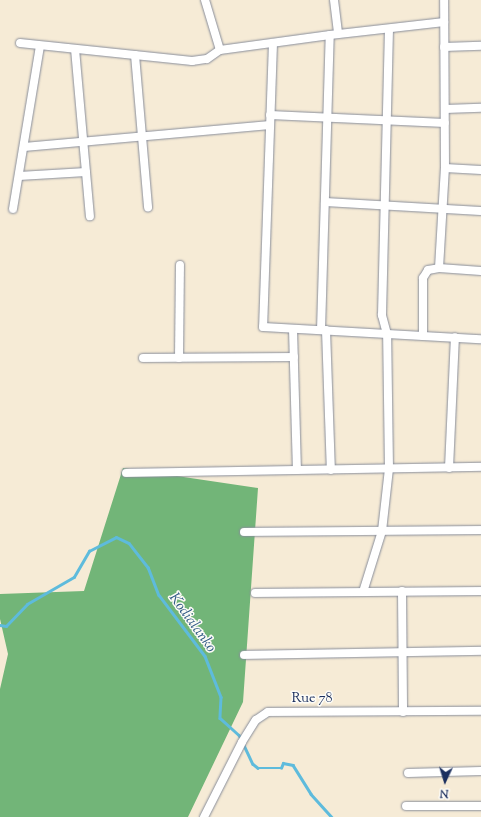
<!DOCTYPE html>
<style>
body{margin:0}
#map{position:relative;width:481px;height:817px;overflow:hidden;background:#f6ebd6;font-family:"Sorts Mill Goudy",serif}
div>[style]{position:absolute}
.forest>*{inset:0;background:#72b578}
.stream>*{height:2.5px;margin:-1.25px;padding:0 1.25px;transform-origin:1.25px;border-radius:1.25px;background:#5ebbdc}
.roads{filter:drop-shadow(0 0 1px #888d9a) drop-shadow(0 0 1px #888d9a)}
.street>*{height:8px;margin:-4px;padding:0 4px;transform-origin:4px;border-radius:4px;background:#fff}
span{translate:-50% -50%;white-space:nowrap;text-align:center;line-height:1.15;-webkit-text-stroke:3px #fdfcf7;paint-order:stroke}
.street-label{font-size:14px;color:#1b2f5e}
.water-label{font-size:15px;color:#2f5984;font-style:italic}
.north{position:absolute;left:425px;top:761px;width:40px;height:40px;-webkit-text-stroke:3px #fdfcf7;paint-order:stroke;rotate:184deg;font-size:11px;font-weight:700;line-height:16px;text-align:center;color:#1b2f5e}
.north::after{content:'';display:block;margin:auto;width:14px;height:18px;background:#1b2f5e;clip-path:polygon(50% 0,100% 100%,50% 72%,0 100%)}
</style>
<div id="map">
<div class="forest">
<div style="clip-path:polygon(123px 468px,258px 488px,243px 702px,188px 817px,0 817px,0 689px,8px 654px,0 619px,0 594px,84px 591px)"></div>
</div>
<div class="stream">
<div style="left:0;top:625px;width:6px;rotate:9deg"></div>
<div style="left:6px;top:626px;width:30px;rotate:-46deg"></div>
<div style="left:27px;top:604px;width:54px;rotate:-29.9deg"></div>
<div style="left:74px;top:577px;width:30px;rotate:-60deg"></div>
<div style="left:89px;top:551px;width:30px;rotate:-27deg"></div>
<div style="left:116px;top:537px;width:14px;rotate:25deg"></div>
<div style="left:129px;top:543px;width:31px;rotate:52deg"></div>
<div style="left:148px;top:567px;width:30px;rotate:69deg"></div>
<div style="left:159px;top:595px;width:76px;rotate:53deg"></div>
<div style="left:205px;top:656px;width:44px;rotate:68.7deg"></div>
<div style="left:221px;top:697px;width:21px;rotate:93deg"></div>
<div style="left:220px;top:718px;width:25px;rotate:42deg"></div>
<div style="left:239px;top:735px;width:4px;rotate:63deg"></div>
<div style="left:243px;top:743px;width:23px;rotate:65deg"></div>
<div style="left:253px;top:764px;width:6px;rotate:39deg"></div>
<div style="left:258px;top:768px;width:23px"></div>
<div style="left:281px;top:768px;width:5px;rotate:-68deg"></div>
<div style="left:283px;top:763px;width:10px;rotate:11deg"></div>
<div style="left:293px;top:765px;width:34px;rotate:58deg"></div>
<div style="left:311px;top:794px;width:31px;rotate:48deg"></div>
</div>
<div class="roads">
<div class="street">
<div style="left:205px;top:0;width:52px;rotate:73.3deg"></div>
<div style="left:334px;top:0;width:34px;rotate:83deg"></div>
<div style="left:20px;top:43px;width:173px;rotate:6deg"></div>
<div style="left:192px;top:61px;width:15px;rotate:-8deg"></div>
<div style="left:207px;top:59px;width:16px;rotate:-35deg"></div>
<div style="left:220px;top:50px;width:111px;rotate:-7.8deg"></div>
<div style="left:330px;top:35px;width:115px;rotate:-6.5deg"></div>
<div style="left:273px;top:43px;width:284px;rotate:92deg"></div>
<div style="left:263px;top:327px;width:218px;rotate:3.2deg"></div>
<div style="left:444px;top:47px;width:37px;rotate:-2deg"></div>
<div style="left:75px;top:49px;width:168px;rotate:84.9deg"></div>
<div style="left:135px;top:55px;width:153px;rotate:85.1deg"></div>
<div style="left:445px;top:109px;width:36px;rotate:-2deg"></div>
<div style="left:270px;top:115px;width:175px;rotate:2.6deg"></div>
<div style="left:24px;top:147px;width:247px;rotate:-5.1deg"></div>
<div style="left:445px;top:168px;width:36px;rotate:3deg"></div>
<div style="left:19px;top:176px;width:67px;rotate:-3.4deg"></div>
<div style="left:325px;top:202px;width:156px;rotate:3.3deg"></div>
<div style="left:13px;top:209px;width:165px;rotate:-80.6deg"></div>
<div style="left:439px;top:268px;width:100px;rotate:-86.6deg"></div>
<div style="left:445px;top:168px;width:168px;rotate:-90.3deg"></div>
<div style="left:293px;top:329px;width:141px;rotate:88.4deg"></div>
<div style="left:321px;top:330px;width:295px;rotate:-88.3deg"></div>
<div style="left:326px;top:330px;width:140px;rotate:88deg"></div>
<div style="left:423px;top:336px;width:58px;rotate:-90deg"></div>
<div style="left:423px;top:278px;width:9px;rotate:-58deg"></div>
<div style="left:428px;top:270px;width:11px;rotate:-10deg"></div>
<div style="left:439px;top:268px;width:42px;rotate:4.1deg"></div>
<div style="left:143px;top:358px;width:151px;rotate:-0.4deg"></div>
<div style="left:179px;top:358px;width:93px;rotate:-89.4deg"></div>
<div style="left:449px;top:468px;width:131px;rotate:-87.4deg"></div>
<div style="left:126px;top:473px;width:355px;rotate:-1deg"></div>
<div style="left:244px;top:532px;width:237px;rotate:-0.5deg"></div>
<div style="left:402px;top:591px;width:121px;rotate:89.5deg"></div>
<div style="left:363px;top:592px;width:64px;rotate:-72.7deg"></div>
<div style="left:382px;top:531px;width:62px;rotate:-83.6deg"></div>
<div style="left:389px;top:469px;width:135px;rotate:-90.8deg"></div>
<div style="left:387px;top:334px;width:20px;rotate:-105deg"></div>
<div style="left:382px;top:315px;width:286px;rotate:-88.6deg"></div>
<div style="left:255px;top:593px;width:226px;rotate:-0.5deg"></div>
<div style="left:244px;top:655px;width:237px;rotate:-1deg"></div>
<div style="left:408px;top:773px;width:73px;rotate:-1.6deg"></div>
<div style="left:406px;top:806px;width:75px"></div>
<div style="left:204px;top:817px;width:84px;rotate:-63.1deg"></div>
<div style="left:242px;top:742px;width:26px;rotate:-58deg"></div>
<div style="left:256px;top:720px;width:14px;rotate:-34deg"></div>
<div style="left:268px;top:712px;width:213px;rotate:-0.3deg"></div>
</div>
</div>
<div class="street-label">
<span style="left:312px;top:699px">Rue 78</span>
</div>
<div class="water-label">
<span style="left:192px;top:623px;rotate:54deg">Kodialanko</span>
</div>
<div class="north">N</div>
</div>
